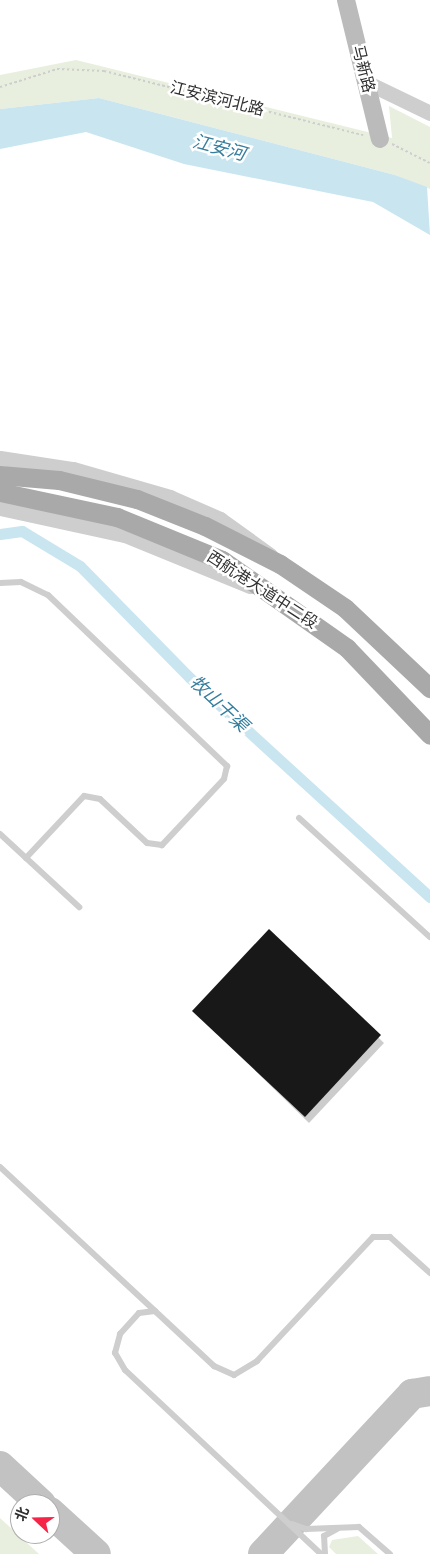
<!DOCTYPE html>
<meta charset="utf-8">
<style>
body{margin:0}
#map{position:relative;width:430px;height:1554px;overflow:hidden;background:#fff;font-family:"Work Sans","Noto Sans SC",sans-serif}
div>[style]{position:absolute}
.green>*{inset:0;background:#e9efde}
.water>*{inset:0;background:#c9e5f0}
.shadow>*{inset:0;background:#0003}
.canal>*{height:11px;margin:-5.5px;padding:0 5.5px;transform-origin:5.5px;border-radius:5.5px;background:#c9e5f0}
.taxiway>*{height:30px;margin:-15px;padding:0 15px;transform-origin:15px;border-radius:15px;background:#c2c2c2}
.building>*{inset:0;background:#181818}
.path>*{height:2px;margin-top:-1px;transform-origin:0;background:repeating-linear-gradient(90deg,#cecece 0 2.5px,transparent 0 5px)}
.service>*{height:6px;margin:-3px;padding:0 3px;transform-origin:3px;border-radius:3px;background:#cecece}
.tertiary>*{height:15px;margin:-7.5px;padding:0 7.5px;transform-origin:7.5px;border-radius:7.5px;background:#cecece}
.secondary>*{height:18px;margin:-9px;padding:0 9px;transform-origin:9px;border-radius:9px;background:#bbb}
.primary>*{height:19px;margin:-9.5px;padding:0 9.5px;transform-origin:9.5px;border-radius:9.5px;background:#a9a9a9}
span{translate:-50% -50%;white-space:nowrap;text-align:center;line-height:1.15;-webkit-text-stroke:5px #fff;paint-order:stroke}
.street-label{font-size:16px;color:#313131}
.water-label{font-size:18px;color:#367e9d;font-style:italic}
.north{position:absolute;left:10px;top:1494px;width:50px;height:50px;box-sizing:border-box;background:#fff;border:1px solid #adadad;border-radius:50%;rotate:291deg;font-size:14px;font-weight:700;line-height:20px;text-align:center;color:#313131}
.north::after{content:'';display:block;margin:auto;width:18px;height:22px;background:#f62548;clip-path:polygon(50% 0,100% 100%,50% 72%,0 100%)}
</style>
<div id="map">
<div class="green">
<div style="clip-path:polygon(76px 60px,392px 138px,389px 106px,430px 127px,430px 189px,395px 175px,99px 98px,0 109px,0 75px)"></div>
<div style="clip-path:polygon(0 1518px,39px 1554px,0 1554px)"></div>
<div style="clip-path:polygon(358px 1536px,378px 1554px,336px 1554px,329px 1547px,332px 1540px)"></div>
</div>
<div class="water">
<div style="clip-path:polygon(99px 98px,395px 175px,427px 187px,430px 235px,373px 202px,184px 164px,86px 132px,0 149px,0 109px)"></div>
</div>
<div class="shadow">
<div style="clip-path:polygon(269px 931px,384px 1043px,309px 1123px,194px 1011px)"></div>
</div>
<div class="canal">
<div style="left:0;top:534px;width:22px;rotate:-8deg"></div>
<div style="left:22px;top:531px;width:68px;rotate:31.1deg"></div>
<div style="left:80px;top:566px;width:157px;rotate:45.5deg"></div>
<div style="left:190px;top:678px;width:325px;rotate:42.4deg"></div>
</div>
<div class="taxiway">
<div style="left:0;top:1466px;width:56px;rotate:42.8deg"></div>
<div style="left:50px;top:1512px;width:62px;rotate:42.4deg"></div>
<div style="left:263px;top:1554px;width:219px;rotate:-47deg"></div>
<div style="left:412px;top:1394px;width:18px;rotate:-9deg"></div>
</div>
<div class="building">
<div style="clip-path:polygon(269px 929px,381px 1035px,305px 1117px,192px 1011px)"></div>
</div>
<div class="path">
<div style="left:0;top:87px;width:60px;rotate:-17.5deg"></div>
<div style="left:57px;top:69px;width:47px;rotate:2.4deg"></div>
<div style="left:104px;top:71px;width:267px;rotate:13.9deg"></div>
<div style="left:392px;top:144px;width:42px;rotate:26.6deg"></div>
</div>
<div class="service">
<div style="left:0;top:583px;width:21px;rotate:-3deg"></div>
<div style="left:21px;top:582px;width:30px;rotate:26deg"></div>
<div style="left:48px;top:595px;width:248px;rotate:43.7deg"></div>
<div style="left:227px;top:766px;width:13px;rotate:103deg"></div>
<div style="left:224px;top:779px;width:91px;rotate:133.2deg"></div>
<div style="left:162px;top:845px;width:15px;rotate:-172deg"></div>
<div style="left:147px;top:843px;width:64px;rotate:-136.9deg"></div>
<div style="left:100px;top:799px;width:16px;rotate:-169deg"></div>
<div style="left:84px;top:796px;width:85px;rotate:133.1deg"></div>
<div style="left:299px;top:818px;width:177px;rotate:42.3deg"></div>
<div style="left:0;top:834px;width:108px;rotate:42.7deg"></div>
<div style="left:0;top:1167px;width:212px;rotate:42.9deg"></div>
<div style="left:292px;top:1524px;width:15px;rotate:20deg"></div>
<div style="left:306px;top:1529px;width:53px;rotate:-2.2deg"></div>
<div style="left:359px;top:1527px;width:41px;rotate:41.1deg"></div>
<div style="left:321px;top:1554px;width:269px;rotate:-136.8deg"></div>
<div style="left:125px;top:1370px;width:20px;rotate:-120deg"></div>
<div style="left:115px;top:1353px;width:20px;rotate:-75deg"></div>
<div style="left:120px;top:1334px;width:28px;rotate:-48deg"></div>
<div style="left:139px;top:1313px;width:16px;rotate:-7deg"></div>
<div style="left:155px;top:1311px;width:81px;rotate:43deg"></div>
<div style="left:214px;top:1366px;width:22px;rotate:24deg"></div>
<div style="left:234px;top:1375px;width:27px;rotate:-31deg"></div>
<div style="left:257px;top:1361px;width:170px;rotate:-46.9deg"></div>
<div style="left:373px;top:1237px;width:17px"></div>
<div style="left:390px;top:1237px;width:54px;rotate:42deg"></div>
<div style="left:325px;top:1554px;width:18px;rotate:-93deg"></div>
<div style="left:324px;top:1536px;width:15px;rotate:-28deg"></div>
</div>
<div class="tertiary">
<div style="left:366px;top:82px;width:71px;rotate:25.8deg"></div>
<div style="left:0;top:458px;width:74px;rotate:8.6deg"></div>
<div style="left:73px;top:469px;width:101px;rotate:16.1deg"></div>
<div style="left:170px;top:497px;width:55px;rotate:23.7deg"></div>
<div style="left:220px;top:519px;width:62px;rotate:35.8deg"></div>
<div style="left:0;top:508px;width:128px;rotate:12.2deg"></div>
<div style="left:125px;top:535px;width:135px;rotate:22.2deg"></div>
</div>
<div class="secondary">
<div style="left:346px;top:0;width:143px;rotate:76.3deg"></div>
</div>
<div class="primary">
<div style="left:0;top:475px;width:59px;rotate:4.8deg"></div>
<div style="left:59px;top:480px;width:80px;rotate:13.7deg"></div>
<div style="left:137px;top:499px;width:73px;rotate:21.7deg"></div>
<div style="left:205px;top:526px;width:84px;rotate:26.9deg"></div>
<div style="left:280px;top:564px;width:78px;rotate:34.1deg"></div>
<div style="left:345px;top:608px;width:117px;rotate:43.3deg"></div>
<div style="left:0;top:492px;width:120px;rotate:12.1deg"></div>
<div style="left:117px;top:517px;width:113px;rotate:22.3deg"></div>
<div style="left:222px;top:560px;width:153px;rotate:35.1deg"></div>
<div style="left:347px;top:648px;width:120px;rotate:46.3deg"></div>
</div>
<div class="street-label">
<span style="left:363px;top:69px;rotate:76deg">马新路</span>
<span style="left:217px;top:99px;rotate:14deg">江安滨河北路</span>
<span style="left:262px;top:590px;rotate:33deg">西航港大道中二段</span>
</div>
<div class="water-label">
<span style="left:219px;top:148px;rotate:15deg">江安河</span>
<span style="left:219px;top:704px;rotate:43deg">牧山干渠</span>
</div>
<div class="north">北</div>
</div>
